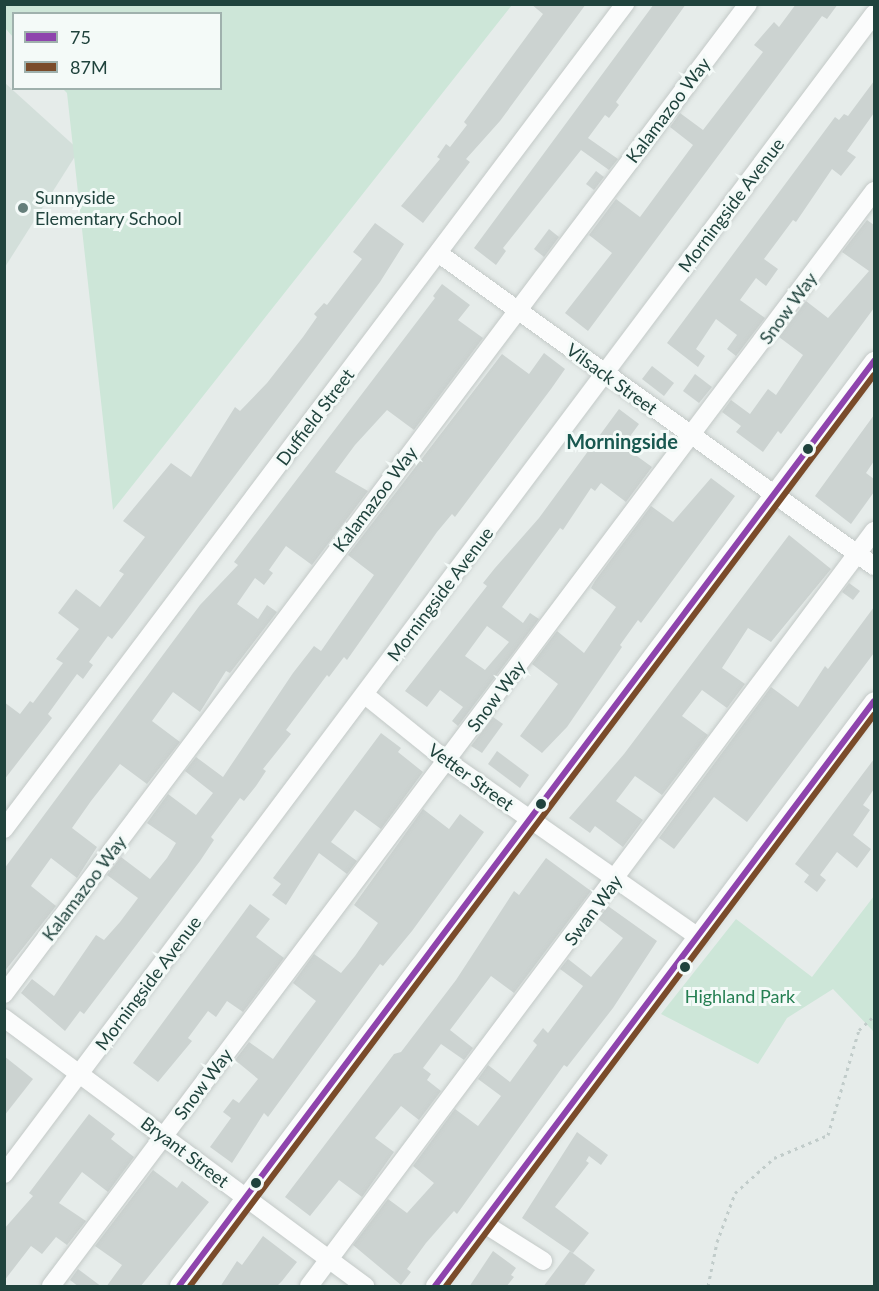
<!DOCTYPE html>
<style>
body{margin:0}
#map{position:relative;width:879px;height:1291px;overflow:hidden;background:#e6ecea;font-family:Lato,sans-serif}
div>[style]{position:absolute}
.built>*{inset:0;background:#d3dfda}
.green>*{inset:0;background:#cde6d8}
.building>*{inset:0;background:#ccd3d1}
.path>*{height:3px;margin-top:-1.5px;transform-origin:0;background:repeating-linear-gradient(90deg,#c1ccca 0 3px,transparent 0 7.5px)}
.roads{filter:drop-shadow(0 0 2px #c3c9c7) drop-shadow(0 0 2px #c3c9c7)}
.minor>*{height:18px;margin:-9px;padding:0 9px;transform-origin:9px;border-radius:9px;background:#fbfcfc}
.bus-1>*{height:6px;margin:-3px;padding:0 3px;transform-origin:3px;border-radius:3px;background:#8e44ad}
.bus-2>*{height:6px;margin:-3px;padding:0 3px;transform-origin:3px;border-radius:3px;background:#7a4b2a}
.dots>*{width:16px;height:16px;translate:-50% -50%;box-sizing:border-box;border:3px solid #f4faf8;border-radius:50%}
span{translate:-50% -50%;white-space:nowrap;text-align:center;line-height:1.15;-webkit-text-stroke:6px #f4faf8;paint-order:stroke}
.street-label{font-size:18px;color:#20433d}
.poi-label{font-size:18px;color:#20433d}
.left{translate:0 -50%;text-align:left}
.park-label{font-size:18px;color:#257f52}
.neighbourhood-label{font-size:20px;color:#195850;font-weight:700}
.frame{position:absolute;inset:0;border:6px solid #20433d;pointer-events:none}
.legend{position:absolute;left:12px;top:12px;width:210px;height:78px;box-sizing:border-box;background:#f4faf8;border:2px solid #9fb1ad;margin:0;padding:8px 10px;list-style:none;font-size:18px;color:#20433d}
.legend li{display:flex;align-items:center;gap:12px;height:30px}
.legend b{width:30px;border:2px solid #9fb1ad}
</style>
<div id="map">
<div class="built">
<div style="clip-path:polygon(5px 83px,79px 150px,5px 267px)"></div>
</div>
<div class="green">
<div style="clip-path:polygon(5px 4px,512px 5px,113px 510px,67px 93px,63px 89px,220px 88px,220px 14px,14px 14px,13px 37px,5px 28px)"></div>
<div style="clip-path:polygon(874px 896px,874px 1032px,833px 989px,787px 1018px,758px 1064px,661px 1014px,736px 919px,812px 977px)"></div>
</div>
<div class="building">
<div style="clip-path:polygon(531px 4px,586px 4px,500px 121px,466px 159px,470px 162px,423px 223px,401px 206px,440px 159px,437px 157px,446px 144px,450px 147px,467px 125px,464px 122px,543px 14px)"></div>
<div style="clip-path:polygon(654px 4px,686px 4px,616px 102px,619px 105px,609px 118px,605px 115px,588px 138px,618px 159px,609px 170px,581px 150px,503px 248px,506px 251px,496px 265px,474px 248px)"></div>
<div style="clip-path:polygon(796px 4px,838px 4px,827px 19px,822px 16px,588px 331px,565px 313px,612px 253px,589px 235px,616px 199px,640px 217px,693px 145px,670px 127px,680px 113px,703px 130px,763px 52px,754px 45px,774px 22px,779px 27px)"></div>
<div style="clip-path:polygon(874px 81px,874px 113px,847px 151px,856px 157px,841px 176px,832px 169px,796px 222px,793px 220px,764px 259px,778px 269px,766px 286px,756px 278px,740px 300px,765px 318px,736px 356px,727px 349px,737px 335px,716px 319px,696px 349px,705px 356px,698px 367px,667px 343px,835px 117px,839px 120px,844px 114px,848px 116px)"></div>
<div style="clip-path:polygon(596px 171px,604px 177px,594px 190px,586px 184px)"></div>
<div style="clip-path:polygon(867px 220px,874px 225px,874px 308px,781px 434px,778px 431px,763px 452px,736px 432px,741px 426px,722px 412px,731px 400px,750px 414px,768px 389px,776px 395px,803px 355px,779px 337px,806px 301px,828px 318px,869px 271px,842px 252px)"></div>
<div style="clip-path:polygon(375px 223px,404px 244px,380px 282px,126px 621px,112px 639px,108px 636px,89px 662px,93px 665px,83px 679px,77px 674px,48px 714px,52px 718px,4px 780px,4px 702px,20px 714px,30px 701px,33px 703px,63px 663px,56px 659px,79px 629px,58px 613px,76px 589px,100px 607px,124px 574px,119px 571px,145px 537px,123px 521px,171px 463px,191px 477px,235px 407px,240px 411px,267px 383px,303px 337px,317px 317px,314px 314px,324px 303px,327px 305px,362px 259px,353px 252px)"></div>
<div style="clip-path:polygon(549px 229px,559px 237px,544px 257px,534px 249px)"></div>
<div style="clip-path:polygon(442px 284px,470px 305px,458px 320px,483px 338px,414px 430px,387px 410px,355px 445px,335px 472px,368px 491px,312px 565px,286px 546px,269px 570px,273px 573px,264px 585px,255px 578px,237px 604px,258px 619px,267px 605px,277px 612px,230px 673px,226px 671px,200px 712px,173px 692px,152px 721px,180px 742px,147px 784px,120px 764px,91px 801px,72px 828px,97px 847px,77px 878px,51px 858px,33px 883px,31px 886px,56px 906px,4px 972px,4px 869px,200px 605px,238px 565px,234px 562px,435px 298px,433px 296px)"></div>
<div style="clip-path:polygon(544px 353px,565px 369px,551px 389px,455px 517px,452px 514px,437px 532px,347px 660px,344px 657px,329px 677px,327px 675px,286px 730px,291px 734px,263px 769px,266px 771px,256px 786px,244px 801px,240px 798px,211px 837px,214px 840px,200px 861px,84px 1014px,80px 1011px,65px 1031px,21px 993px,32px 979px,54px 996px,96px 935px,104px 940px,120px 922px,138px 898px,107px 875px,121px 857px,150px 879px,167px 858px,176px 843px,147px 823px,168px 794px,196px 815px,213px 793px,185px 771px,196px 757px,223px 777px,293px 673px,314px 646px,321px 651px,374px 575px,348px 555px,502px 354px,529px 374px)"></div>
<div style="clip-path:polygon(652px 366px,674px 383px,664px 396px,642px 379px)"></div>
<div style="clip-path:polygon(695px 374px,712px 387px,699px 403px,683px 391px)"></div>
<div style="clip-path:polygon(evenodd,619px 409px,639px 424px,623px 446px,652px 467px,626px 502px,601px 483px,595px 491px,591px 488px,563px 530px,560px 528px,502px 607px,523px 623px,530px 613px,539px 619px,458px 726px,452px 721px,463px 707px,440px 690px,427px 707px,405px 691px,487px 586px,483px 583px,495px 568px,539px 518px,619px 409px,487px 626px,509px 642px,485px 670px,465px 656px,487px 626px)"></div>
<div style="clip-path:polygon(874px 415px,874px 461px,866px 473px,874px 479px,874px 492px,851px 524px,815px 496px)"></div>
<div style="clip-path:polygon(711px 478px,735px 496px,641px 623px,638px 620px,620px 645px,622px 647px,567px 727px,542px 753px,520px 736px,558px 684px,532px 664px,557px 631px,584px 653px,616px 607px,591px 588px,595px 581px,651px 506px,673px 522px)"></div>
<div style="clip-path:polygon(789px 535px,831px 569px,771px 642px,748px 628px,722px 668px,745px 684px,727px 708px,702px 690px,682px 716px,708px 735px,662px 795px,635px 776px,616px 801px,643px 820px,623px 847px,595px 826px,590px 833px,569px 818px,624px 754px)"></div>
<div style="clip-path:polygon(849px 583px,860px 591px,853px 600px,842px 592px)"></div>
<div style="clip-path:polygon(874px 607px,874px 653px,747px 822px,714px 797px,674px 849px,659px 838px,771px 687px,798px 707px,825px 666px,828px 669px)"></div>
<div style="clip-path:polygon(493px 717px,503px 724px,482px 753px,471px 746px)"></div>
<div style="clip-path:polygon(381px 733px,401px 748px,398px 752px,423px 772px,381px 829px,355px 810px,331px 842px,357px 861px,347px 874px,319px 853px,286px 905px,272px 895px,281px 884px,273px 878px)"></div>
<div style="clip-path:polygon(497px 751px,529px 775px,520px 788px,488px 764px)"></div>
<div style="clip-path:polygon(874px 759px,874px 789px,863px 805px,870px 810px,853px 835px,871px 849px,857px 868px,837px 852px,820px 875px,826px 880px,817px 892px,804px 882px,809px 875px,795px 864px)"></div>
<div style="clip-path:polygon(423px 809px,449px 829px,460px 814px,484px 832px,412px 931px,383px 966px,380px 964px,268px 1117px,264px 1113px,232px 1163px,210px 1147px,231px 1118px,223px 1112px,233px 1099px,239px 1103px,258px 1079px,235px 1060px,249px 1042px,273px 1059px,294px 1030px,316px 1001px,293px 983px,314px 954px,341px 973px,355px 956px,378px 923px,354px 905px)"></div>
<div style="clip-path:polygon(546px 858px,591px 891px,514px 993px,491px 976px,450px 1030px,473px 1048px,464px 1060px,441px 1044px,423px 1068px,431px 1074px,427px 1080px,441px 1091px,419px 1120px,401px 1106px,375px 1138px,394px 1152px,362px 1197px,339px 1180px,310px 1216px,285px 1197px,394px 1054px,401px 1052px,456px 980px,514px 891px,519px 895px)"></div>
<div style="clip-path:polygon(250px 904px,270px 919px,256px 937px,284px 958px,243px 1012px,227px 1001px,216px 1017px,208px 1011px,188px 1038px,192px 1041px,158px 1082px,133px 1063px)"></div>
<div style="clip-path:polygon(608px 906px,657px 941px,613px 1008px,567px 1067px,564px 1065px,457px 1214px,454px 1211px,426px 1243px,407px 1269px,411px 1272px,401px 1285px,353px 1245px,388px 1199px,407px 1213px,434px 1183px,413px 1166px,455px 1109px,478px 1126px,501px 1096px,478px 1079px,488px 1065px,510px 1082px,537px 1045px,533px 1041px,543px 1028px,548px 1033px,583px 986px,560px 969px,568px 959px,591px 977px,623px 938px,598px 919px)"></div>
<div style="clip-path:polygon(4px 1056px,33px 1079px,4px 1116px)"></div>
<div style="clip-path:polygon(89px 1114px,115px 1134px,111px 1139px,134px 1157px,108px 1192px,82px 1172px,59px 1203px,86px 1221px,67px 1245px,56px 1237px,42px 1254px,31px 1246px,4px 1281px,4px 1229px,33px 1196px,29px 1193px)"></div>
<div style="clip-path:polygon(577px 1132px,608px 1155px,601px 1165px,589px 1156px,586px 1161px,589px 1163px,555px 1207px,589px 1233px,573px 1253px,522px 1218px)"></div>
<div style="clip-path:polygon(153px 1170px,177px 1188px,182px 1181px,209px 1202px,140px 1287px,106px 1287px,122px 1265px,95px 1246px)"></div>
<div style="clip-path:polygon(263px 1236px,297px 1262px,282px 1281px,276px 1287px,220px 1287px,237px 1261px,242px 1265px)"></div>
<div style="clip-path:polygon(493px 1251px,516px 1268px,511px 1275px,514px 1277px,506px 1287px,469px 1287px)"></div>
<div style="clip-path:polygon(570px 1251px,595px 1270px,583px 1287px,543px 1287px)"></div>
<div style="clip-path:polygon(78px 1269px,102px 1287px,79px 1287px,70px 1280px)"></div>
</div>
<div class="path">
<div style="left:708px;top:1286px;width:45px;rotate:-78.4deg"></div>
<div style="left:717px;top:1242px;width:52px;rotate:-69.8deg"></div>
<div style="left:735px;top:1193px;width:52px;rotate:-41.9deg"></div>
<div style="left:774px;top:1158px;width:59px;rotate:-23.1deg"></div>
<div style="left:828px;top:1135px;width:109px;rotate:-73.6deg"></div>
<div style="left:859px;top:1030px;width:21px;rotate:-43deg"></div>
</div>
<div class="roads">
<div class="minor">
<div style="left:438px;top:253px;width:537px;rotate:35.67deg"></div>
<div style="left:365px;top:695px;width:105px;rotate:38.8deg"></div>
<div style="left:447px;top:761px;width:307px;rotate:35deg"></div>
<div style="left:4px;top:829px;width:1033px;rotate:-53.03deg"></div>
<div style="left:4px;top:994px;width:1238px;rotate:-53.07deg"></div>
<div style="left:4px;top:1018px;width:450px;rotate:36.6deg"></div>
<div style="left:4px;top:1174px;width:1450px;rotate:-53.13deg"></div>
<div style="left:483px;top:1223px;width:71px;rotate:32.3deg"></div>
<div style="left:51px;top:1286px;width:1370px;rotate:-53.07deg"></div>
<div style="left:179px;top:1286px;width:1157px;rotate:-53.08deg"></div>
<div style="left:309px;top:1286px;width:943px;rotate:-53.19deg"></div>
<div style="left:435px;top:1286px;width:731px;rotate:-53.11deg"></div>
</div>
</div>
<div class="bus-1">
<div style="left:179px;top:1286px;width:1157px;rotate:-53.08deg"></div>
<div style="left:435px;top:1286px;width:731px;rotate:-53.11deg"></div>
</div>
<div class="bus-2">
<div style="left:190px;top:1286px;width:1139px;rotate:-53.1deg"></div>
<div style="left:446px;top:1286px;width:714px;rotate:-53.15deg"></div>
</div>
<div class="dots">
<div style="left:23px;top:208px;background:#657e7a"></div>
<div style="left:808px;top:449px;background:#20433d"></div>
<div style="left:541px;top:804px;background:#20433d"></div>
<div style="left:685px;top:967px;background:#20433d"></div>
<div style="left:256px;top:1183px;background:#20433d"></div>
</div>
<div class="street-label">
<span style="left:668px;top:110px;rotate:-53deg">Kalamazoo Way</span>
<span style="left:731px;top:205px;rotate:-53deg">Morningside Avenue</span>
<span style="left:788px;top:308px;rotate:-54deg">Snow Way</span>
<span style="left:612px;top:379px;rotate:36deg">Vilsack Street</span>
<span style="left:315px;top:417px;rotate:-53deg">Duffield Street</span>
<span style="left:375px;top:499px;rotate:-53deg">Kalamazoo Way</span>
<span style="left:440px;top:594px;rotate:-53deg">Morningside Avenue</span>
<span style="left:496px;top:696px;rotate:-53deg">Snow Way</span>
<span style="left:471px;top:777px;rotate:36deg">Vetter Street</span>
<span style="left:84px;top:888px;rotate:-53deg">Kalamazoo Way</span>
<span style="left:593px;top:910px;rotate:-53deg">Swan Way</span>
<span style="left:148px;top:983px;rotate:-53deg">Morningside Avenue</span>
<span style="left:203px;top:1084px;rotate:-53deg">Snow Way</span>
<span style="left:185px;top:1152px;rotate:37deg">Bryant Street</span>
</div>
<div class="poi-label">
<span class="left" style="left:35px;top:208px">Sunnyside<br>Elementary School</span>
</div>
<div class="park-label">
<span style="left:740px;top:996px">Highland Park</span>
</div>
<div class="neighbourhood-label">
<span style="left:622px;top:441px">Morningside</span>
</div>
<div class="frame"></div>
<ul class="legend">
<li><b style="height:8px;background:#8e44ad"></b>75</li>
<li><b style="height:8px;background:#7a4b2a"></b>87M</li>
</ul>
</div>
